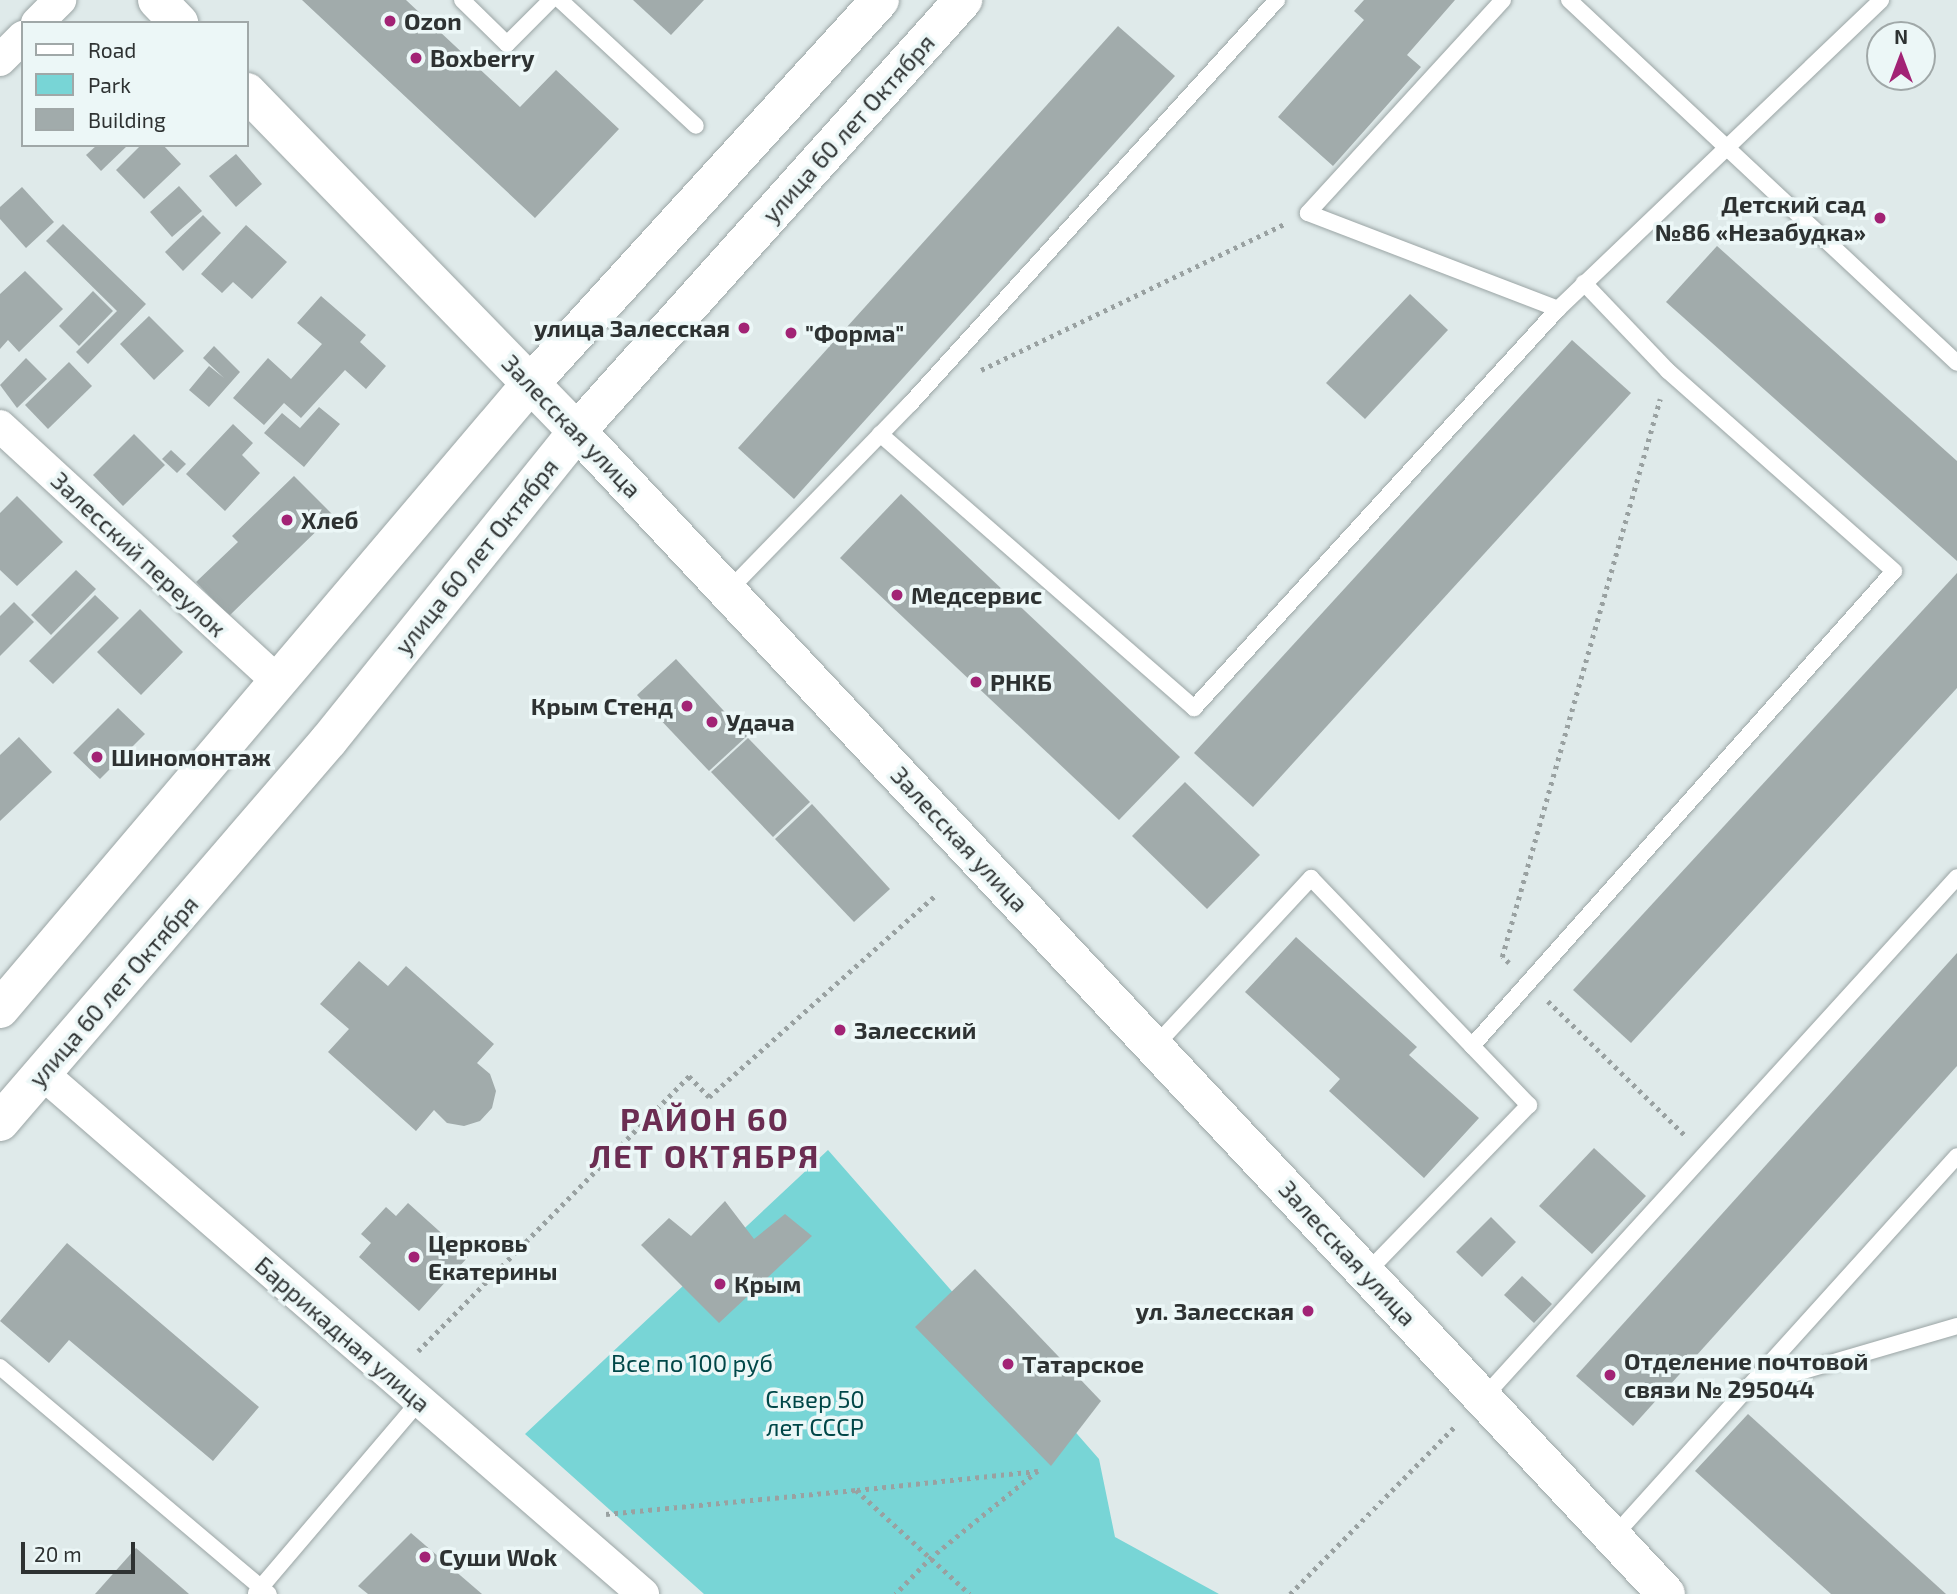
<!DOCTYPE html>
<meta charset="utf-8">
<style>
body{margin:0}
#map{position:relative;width:1957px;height:1594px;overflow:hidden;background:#dfeaea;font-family:"Exo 2",sans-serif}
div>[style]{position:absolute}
.green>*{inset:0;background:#78d5d6}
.building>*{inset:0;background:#a1abab}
.path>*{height:4.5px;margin-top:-2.25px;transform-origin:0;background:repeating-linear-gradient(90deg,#99a1a1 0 3.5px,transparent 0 8.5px)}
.roads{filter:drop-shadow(0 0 2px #9ba5a5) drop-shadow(0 0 2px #9ba5a5)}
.lane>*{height:16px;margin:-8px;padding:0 8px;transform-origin:8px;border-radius:8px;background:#fff}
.street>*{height:32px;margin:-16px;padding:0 16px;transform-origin:16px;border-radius:16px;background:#fff}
.secondary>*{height:38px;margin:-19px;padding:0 19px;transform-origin:19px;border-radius:19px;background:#fff}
.dots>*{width:19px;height:19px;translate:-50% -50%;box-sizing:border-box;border:4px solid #ecf7f7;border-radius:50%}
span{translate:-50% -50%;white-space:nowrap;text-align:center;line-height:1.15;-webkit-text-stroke:7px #ecf7f7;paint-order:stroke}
.poi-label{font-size:24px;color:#2e3232;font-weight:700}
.left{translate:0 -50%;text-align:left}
.right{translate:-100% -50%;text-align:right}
.street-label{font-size:24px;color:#2e3232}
.park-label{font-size:24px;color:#004748}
.district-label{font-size:32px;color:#6b2d52;font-weight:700;letter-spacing:2px}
.legend{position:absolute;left:21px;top:21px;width:228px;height:126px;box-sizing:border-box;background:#ecf7f7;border:2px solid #a0a8a8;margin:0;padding:9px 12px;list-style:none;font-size:21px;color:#2e3232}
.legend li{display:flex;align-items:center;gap:14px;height:35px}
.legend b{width:35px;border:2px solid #a0a8a8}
.north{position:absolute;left:1866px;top:21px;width:70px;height:70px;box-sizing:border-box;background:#ecf7f7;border:2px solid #a0a8a8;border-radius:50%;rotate:0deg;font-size:19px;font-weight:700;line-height:28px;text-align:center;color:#2e3232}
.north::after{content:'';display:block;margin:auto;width:24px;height:32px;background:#a22375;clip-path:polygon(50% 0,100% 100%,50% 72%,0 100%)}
.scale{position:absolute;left:21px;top:1542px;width:114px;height:32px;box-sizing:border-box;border:4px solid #2e3232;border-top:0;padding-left:9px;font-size:21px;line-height:24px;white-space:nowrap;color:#2e3232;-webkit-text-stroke:5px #ecf7f7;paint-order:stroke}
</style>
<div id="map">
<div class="green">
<div style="clip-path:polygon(828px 1150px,1099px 1459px,1115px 1537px,1219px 1594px,704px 1594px,525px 1434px)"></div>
</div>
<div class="building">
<div style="clip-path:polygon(302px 0,406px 0,520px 107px,556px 70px,619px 129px,535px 218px)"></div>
<div style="clip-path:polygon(633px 0,704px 0,671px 35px)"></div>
<div style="clip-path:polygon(1364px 0,1455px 0,1407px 55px,1421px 67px,1333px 166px,1278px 117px,1364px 20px,1354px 11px)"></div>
<div style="clip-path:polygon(1118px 26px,1175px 76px,794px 499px,738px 448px)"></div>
<div style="clip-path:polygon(97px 145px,128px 145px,101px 171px,86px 155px)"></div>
<div style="clip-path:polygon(141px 145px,163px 145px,181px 164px,144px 199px,116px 170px)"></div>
<div style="clip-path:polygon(236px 154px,262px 184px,236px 207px,209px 176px)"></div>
<div style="clip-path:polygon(179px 186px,202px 211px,172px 237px,150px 212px)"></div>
<div style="clip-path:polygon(22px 187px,54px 222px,26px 248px,0 219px,0 207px)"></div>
<div style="clip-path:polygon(203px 215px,221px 233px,183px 271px,165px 252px)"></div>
<div style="clip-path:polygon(63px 224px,146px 304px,88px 364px,76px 352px,117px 311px,46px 241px)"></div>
<div style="clip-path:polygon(246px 225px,287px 262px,252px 299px,233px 282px,222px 293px,201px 274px)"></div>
<div style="clip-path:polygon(1717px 246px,1957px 461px,1957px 561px,1666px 302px)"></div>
<div style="clip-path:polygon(25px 271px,63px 309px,19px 352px,8px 340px,0 349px,0 294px)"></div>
<div style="clip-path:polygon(93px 291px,113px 311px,79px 346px,59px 326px)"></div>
<div style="clip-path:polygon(1410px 294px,1448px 330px,1365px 419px,1326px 383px)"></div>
<div style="clip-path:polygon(321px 296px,366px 335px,360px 342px,386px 366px,366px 389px,345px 370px,301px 418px,284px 403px,264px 425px,233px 398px,268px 358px,291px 379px,322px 344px,297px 323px)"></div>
<div style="clip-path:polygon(149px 316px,184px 351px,154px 380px,120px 344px)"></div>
<div style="clip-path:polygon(1572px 340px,1631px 393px,1253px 807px,1194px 753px)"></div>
<div style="clip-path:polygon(214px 346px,240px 372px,209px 407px,189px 390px,209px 366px,224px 378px,203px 358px)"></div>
<div style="clip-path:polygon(26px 358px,47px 379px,17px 408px,0 385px)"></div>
<div style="clip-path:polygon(69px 362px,92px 386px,48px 429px,25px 405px)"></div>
<div style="clip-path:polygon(319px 407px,340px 424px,304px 467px,264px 433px,282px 413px,300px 428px)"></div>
<div style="clip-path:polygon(233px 424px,253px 443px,242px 455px,260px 473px,225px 511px,186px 474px)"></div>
<div style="clip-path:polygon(134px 434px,165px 465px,123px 506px,93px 475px)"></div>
<div style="clip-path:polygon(171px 450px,186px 464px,177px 473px,162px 459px)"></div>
<div style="clip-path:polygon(294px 476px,333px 515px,229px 616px,196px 582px,238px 542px,232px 536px)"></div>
<div style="clip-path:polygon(901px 494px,1180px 757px,1119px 820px,840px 558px)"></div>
<div style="clip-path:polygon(17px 496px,63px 542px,17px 586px,0 570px,0 513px)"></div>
<div style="clip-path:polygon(76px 570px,96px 589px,51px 635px,31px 615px)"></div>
<div style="clip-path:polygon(1957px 573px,1957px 688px,1631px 1043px,1573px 990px)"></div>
<div style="clip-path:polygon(95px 595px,119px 618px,53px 684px,29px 661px)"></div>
<div style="clip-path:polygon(14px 602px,34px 622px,0 656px,0 616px)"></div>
<div style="clip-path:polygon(140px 609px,183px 652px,141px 695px,97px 652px)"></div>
<div style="clip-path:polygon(676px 659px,747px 736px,709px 771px,637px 695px)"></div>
<div style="clip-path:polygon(118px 708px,145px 734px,100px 779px,73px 753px)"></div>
<div style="clip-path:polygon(19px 737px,52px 772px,0 821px,0 755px)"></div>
<div style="clip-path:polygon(748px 738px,810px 802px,773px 837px,711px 772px)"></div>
<div style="clip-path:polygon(1185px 782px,1260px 855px,1207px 909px,1132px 836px)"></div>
<div style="clip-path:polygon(812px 804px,890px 889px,854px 922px,775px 839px)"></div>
<div style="clip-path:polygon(1296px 937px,1417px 1047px,1409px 1055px,1479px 1118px,1424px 1178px,1329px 1091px,1340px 1079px,1245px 992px)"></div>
<div style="clip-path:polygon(1957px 953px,1957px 1066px,1633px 1426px,1576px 1376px)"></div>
<div style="clip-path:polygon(359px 961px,388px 986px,406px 966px,494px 1044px,477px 1063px,490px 1074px,496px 1091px,492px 1108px,480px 1121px,464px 1126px,447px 1123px,434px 1110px,416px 1131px,328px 1052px,349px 1029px,320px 1004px)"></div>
<div style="clip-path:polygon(1594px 1148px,1646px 1196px,1592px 1254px,1539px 1206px)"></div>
<div style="clip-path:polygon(725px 1201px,754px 1239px,785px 1214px,812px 1236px,719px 1323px,641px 1245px,669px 1218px,691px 1236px)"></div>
<div style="clip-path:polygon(408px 1203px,468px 1257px,419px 1311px,359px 1257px,371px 1243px,361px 1234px,386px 1207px,396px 1216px)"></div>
<div style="clip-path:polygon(1491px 1217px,1516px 1242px,1482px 1277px,1456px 1252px)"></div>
<div style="clip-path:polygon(67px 1243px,259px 1407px,213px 1461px,69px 1340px,49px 1363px,0 1321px)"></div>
<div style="clip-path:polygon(975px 1269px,1101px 1401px,1051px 1466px,915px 1327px)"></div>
<div style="clip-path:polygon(1522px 1276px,1552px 1304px,1534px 1323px,1504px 1295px)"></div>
<div style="clip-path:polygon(1748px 1414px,1946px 1594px,1831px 1594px,1695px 1471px)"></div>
<div style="clip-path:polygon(411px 1533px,482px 1594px,368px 1594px,358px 1586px)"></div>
<div style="clip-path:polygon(136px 1548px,189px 1594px,95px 1594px)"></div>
</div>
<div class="path">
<div style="left:981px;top:370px;width:337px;rotate:-25.7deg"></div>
<div style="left:1509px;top:963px;width:9px;rotate:-139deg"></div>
<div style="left:1502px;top:957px;width:580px;rotate:-74.19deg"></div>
<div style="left:1548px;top:1001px;width:194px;rotate:44.4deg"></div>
<div style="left:418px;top:1351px;width:386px;rotate:-45.4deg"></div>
<div style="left:689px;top:1076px;width:29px;rotate:46deg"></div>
<div style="left:709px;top:1097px;width:305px;rotate:-41.7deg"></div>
<div style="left:857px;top:1490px;width:182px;rotate:-6deg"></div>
<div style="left:1038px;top:1471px;width:136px;rotate:140.9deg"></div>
<div style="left:932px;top:1557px;width:52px;rotate:134.2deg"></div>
<div style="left:606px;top:1514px;width:251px;rotate:-5.5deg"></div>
<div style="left:856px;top:1490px;width:154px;rotate:42.4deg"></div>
<div style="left:1290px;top:1594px;width:237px;rotate:-45.5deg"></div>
</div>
<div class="roads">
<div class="lane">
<div style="left:462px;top:0;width:63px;rotate:44.4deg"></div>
<div style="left:507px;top:44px;width:62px;rotate:-45deg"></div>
<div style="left:560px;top:0;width:185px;rotate:42.8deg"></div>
<div style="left:1503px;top:0;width:289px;rotate:132.5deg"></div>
<div style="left:1308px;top:213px;width:268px;rotate:21deg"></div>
<div style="left:1558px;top:309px;width:447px;rotate:-43.7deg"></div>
<div style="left:1569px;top:0;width:531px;rotate:43.09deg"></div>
<div style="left:880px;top:434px;width:417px;rotate:41.1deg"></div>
<div style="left:1194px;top:708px;width:540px;rotate:-47.63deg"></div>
<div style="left:728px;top:591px;width:261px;rotate:-45.8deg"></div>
<div style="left:910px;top:404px;width:546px;rotate:-47.75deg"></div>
<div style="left:1472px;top:1046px;width:635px;rotate:-48.38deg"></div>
<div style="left:1894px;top:571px;width:302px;rotate:-138.5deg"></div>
<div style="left:1668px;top:371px;width:122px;rotate:-133.7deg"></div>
<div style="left:1154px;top:1047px;width:231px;rotate:-47.1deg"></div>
<div style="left:1311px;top:878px;width:315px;rotate:46.2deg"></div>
<div style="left:1529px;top:1105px;width:234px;rotate:134.1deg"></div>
<div style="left:0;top:1367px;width:352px;rotate:40.2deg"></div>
<div style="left:1745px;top:1388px;width:221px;rotate:-16.3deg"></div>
<div style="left:1483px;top:1398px;width:704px;rotate:-47.7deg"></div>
<div style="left:1613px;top:1537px;width:513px;rotate:-47.92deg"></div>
<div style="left:256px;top:1593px;width:253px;rotate:-49.6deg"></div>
</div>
<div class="street">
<div style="left:37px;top:23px;width:33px;rotate:-45deg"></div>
<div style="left:0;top:60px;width:33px;rotate:-45deg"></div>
<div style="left:0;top:426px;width:378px;rotate:42.6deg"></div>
<div style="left:43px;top:1074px;width:794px;rotate:40.91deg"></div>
</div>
<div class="secondary">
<div style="left:157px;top:0;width:32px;rotate:46deg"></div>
<div style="left:247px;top:92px;width:473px;rotate:45.8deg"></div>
<div style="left:577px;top:431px;width:1593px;rotate:46.88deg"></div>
<div style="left:0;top:1009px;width:821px;rotate:-49.69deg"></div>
<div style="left:531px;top:383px;width:518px;rotate:-47.66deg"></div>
<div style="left:0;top:1122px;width:504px;rotate:-49.26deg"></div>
<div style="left:329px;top:740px;width:396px;rotate:-51.2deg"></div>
<div style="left:577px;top:431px;width:579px;rotate:-48.15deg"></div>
</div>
</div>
<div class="dots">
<div style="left:390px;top:21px;background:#a22375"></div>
<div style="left:416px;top:58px;background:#a22375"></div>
<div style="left:1880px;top:218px;background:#a22375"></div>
<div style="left:744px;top:328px;background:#a22375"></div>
<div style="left:791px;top:333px;background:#a22375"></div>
<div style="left:287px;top:520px;background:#a22375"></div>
<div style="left:897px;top:595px;background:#a22375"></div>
<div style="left:976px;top:682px;background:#a22375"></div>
<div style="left:687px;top:706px;background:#a22375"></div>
<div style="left:712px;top:722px;background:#a22375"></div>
<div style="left:97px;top:757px;background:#a22375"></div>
<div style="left:840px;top:1030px;background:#a22375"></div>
<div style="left:414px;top:1257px;background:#a22375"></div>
<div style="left:720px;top:1284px;background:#a22375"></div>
<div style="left:1308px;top:1311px;background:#a22375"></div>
<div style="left:1008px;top:1364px;background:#a22375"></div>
<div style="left:1610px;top:1375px;background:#a22375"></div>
<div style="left:425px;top:1557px;background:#a22375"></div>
</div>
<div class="poi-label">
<span class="left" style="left:404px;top:21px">Ozon</span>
<span class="left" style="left:430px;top:58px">Boxberry</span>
<span class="right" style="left:1866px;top:218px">Детский сад<br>№86 «Незабудка»</span>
<span class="right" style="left:730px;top:328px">улица Залесская</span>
<span class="left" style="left:805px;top:333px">"Форма"</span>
<span class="left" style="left:301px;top:520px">Хлеб</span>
<span class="left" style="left:911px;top:595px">Медсервис</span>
<span class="left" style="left:990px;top:682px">РНКБ</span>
<span class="right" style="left:673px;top:706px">Крым Стенд</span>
<span class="left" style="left:726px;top:722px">Удача</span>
<span class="left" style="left:111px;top:757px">Шиномонтаж</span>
<span class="left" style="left:854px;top:1030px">Залесский</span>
<span class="left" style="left:428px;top:1257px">Церковь<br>Екатерины</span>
<span class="left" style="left:734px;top:1284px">Крым</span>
<span class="right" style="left:1294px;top:1311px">ул. Залесская</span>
<span class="left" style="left:1624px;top:1375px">Отделение почтовой<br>связи № 295044</span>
<span class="left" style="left:1022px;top:1364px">Татарское</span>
<span class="left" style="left:439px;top:1557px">Суши Wok</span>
</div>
<div class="street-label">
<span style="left:848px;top:128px;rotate:-48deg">улица 60 лет Октября</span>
<span style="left:572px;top:426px;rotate:46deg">Залесская улица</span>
<span style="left:139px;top:554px;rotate:43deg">Залесский переулок</span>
<span style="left:476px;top:556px;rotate:-51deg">улица 60 лет Октября</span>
<span style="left:960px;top:839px;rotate:47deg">Залесская улица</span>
<span style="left:113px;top:991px;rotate:-49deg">улица 60 лет Октября</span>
<span style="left:1348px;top:1253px;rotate:47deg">Залесская улица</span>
<span style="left:343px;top:1334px;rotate:41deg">Баррикадная улица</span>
</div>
<div class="park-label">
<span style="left:692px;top:1363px">Все по 100 руб</span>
<span style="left:815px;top:1413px">Сквер 50<br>лет СССР</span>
</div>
<div class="district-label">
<span style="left:705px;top:1137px">РАЙОН 60<br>ЛЕТ ОКТЯБРЯ</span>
</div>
<ul class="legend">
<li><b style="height:9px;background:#fff"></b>Road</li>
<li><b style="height:19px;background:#78d5d6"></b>Park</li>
<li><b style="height:19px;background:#a1abab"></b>Building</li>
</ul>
<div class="north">N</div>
<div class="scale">20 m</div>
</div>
